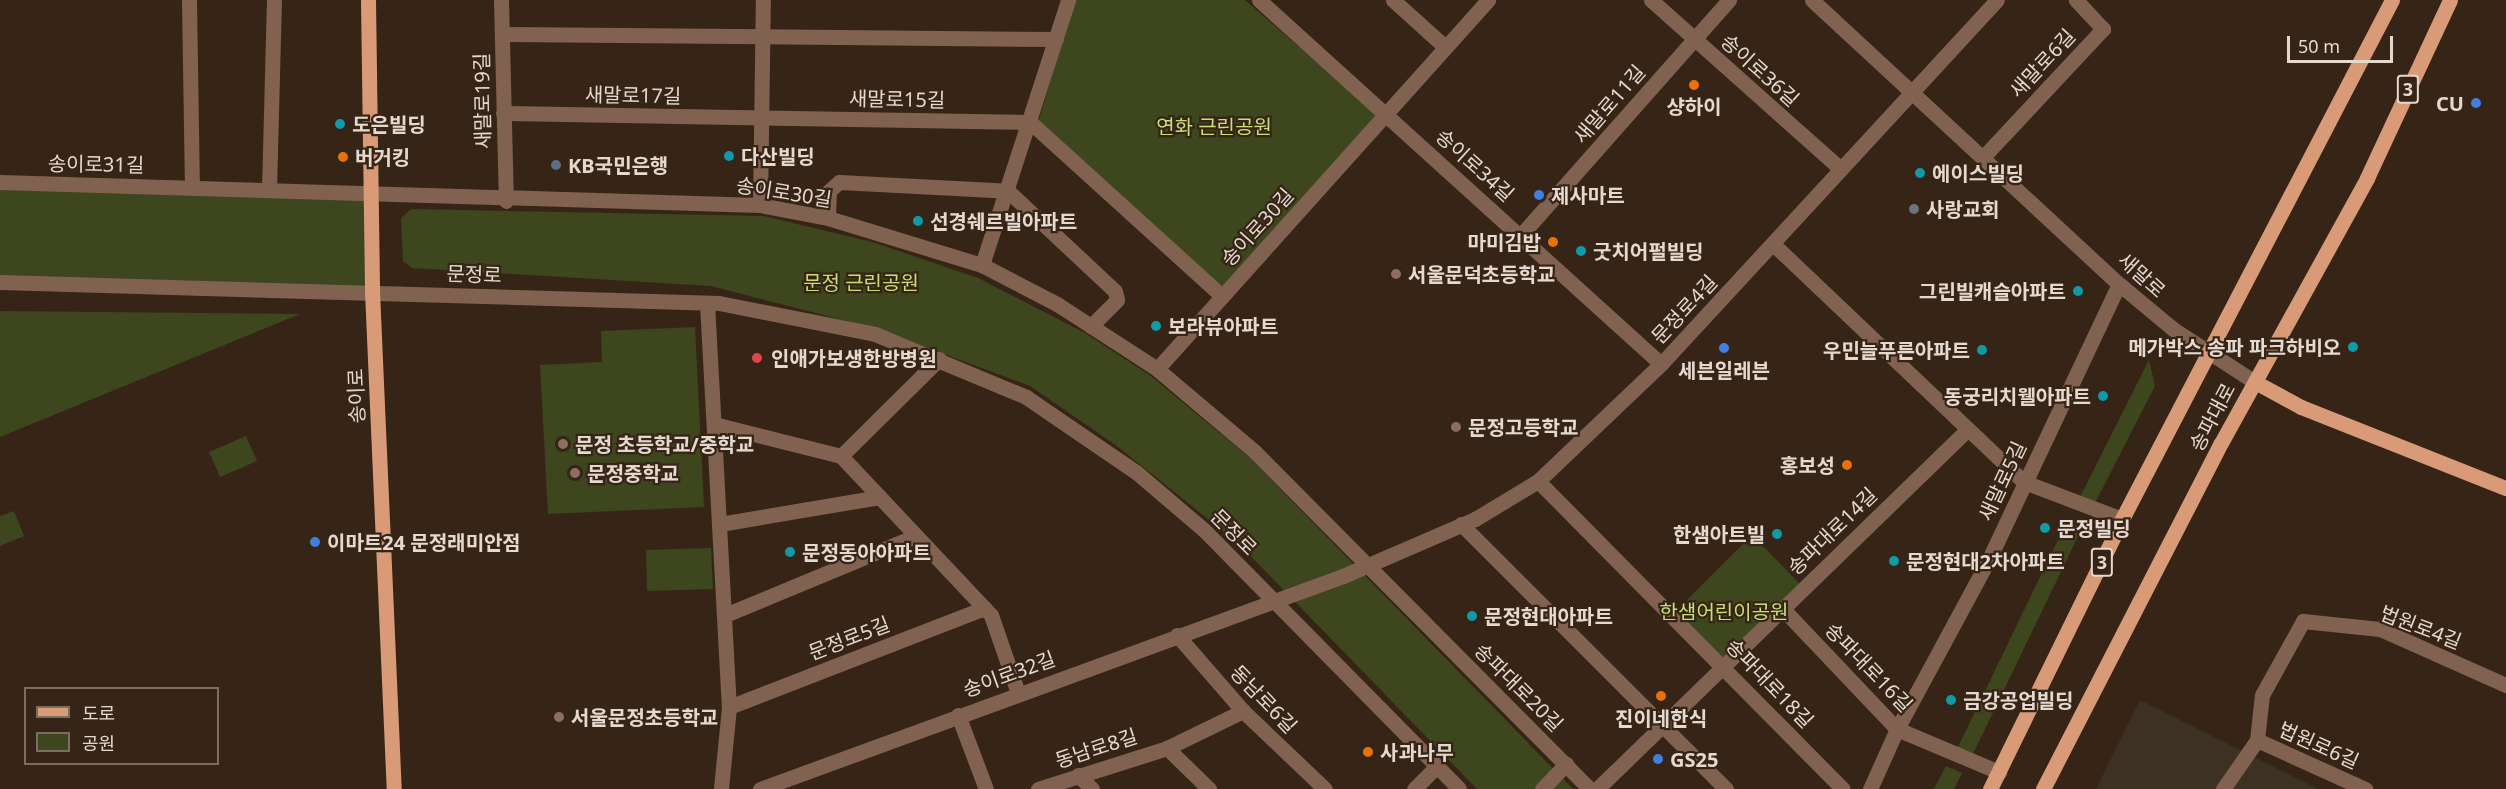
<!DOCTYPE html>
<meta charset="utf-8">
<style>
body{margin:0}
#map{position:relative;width:2506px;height:789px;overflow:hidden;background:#362517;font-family:"Noto Sans","Noto Sans KR",sans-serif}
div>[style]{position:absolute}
.commercial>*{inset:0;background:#3d3124}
.green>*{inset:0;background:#3d461c}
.minor>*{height:15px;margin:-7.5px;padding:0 7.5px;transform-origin:7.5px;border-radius:7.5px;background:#816251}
.major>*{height:15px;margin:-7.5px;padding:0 7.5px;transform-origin:7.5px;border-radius:7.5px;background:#d89a77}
.dots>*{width:16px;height:16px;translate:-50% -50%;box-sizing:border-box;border:3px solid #362517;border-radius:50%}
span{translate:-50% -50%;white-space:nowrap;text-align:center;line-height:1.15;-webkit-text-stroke:4.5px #362517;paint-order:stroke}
.shield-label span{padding:2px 4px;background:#362517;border:2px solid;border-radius:4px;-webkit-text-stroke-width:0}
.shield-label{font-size:18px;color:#e4d8cf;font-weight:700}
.street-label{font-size:20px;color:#e4d8cf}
.poi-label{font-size:20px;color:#e4d8cf;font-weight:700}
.right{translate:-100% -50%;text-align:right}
.left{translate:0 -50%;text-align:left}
.park-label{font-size:20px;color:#c7df75}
.legend{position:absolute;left:24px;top:687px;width:195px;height:78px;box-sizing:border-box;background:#362517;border:2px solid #7c6d61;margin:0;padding:8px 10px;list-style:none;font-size:18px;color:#e4d8cf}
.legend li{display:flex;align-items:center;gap:12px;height:30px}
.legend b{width:30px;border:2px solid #7c6d61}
.scale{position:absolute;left:2287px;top:36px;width:106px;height:27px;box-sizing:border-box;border:3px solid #e4d8cf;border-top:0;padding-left:8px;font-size:18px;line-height:21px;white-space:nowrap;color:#e4d8cf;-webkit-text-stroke:4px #362517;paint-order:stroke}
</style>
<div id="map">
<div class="commercial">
<div style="clip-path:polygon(2140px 700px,2318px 789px,2096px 789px)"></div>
</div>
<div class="green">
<div style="clip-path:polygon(1075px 0,1245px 0,1380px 118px,1221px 290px,1038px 122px)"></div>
<div style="clip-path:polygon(0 182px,370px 194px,372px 291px,0 282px)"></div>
<div style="clip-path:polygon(411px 209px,764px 216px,872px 242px,978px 278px,1085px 333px,1151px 376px,1251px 459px,1573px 789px,1477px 789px,1238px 543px,1117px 446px,1030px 386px,874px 328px,711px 286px,412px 268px,403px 261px,401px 218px)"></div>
<div style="clip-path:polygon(0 311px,300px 314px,0 437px)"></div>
<div style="clip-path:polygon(695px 327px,704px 507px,548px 514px,540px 365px,602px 362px,601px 331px)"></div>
<div style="clip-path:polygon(2149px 360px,2155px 386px,2094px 505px,2079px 499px)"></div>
<div style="clip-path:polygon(246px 436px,257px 461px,220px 477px,209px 452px)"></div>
<div style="clip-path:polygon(14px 511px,24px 536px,0 546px,0 516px)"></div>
<div style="clip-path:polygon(2068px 519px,2083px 526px,1972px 756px,1957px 749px)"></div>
<div style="clip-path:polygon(1752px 535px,1800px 584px,1724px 659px,1676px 611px)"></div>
<div style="clip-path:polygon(711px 548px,713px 589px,647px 591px,646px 550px)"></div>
<div style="clip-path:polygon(1946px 766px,1962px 773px,1954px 789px,1934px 789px)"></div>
</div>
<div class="minor">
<div style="left:189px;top:0;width:187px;rotate:89.1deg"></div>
<div style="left:501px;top:0;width:201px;rotate:88.6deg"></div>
<div style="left:1259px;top:0;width:542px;rotate:42.16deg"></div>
<div style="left:1393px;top:0;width:70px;rotate:42.1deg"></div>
<div style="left:1651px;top:0;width:254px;rotate:41.7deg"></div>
<div style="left:1812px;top:0;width:418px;rotate:42.8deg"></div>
<div style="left:2119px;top:284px;width:70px;rotate:39.8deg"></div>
<div style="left:2173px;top:329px;width:98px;rotate:32.9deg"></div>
<div style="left:502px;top:34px;width:554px;rotate:0.52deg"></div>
<div style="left:503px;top:113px;width:527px;rotate:0.98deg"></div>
<div style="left:1030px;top:122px;width:259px;rotate:42.2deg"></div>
<div style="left:1985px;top:155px;width:173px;rotate:-46.9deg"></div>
<div style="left:2103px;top:29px;width:40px;rotate:-133deg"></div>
<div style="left:0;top:182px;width:760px;rotate:1.73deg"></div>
<div style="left:760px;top:205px;width:69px;rotate:10.8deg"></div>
<div style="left:828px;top:218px;width:161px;rotate:17deg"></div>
<div style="left:982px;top:265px;width:85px;rotate:27.5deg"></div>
<div style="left:1057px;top:304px;width:119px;rotate:33deg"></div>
<div style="left:1157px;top:369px;width:127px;rotate:40.2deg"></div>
<div style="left:1254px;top:451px;width:477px;rotate:45.2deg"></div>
<div style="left:269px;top:190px;width:190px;rotate:-88.5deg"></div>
<div style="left:760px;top:205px;width:205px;rotate:-89.2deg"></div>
<div style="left:828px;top:218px;width:27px;rotate:-88deg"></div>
<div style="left:829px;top:191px;width:13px;rotate:-42deg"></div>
<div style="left:839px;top:182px;width:169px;rotate:3deg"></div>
<div style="left:1008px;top:191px;width:146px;rotate:43.1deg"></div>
<div style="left:1115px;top:291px;width:9px;rotate:77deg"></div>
<div style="left:1117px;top:300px;width:37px;rotate:135deg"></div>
<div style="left:1521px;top:235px;width:314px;rotate:-48.5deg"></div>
<div style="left:1773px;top:244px;width:346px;rotate:43.5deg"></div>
<div style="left:2024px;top:482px;width:105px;rotate:20.7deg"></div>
<div style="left:982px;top:265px;width:279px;rotate:-72deg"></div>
<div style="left:0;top:282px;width:719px;rotate:1.67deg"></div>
<div style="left:719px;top:303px;width:159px;rotate:11.2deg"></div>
<div style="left:875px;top:334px;width:164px;rotate:22.6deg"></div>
<div style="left:1026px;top:397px;width:133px;rotate:34.3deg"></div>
<div style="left:1136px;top:472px;width:89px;rotate:40.5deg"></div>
<div style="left:1204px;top:530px;width:363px;rotate:45.4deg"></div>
<div style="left:707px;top:303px;width:405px;rotate:86.9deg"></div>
<div style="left:729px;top:707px;width:82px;rotate:95.6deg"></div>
<div style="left:1157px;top:369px;width:496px;rotate:-48.1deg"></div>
<div style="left:714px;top:424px;width:131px;rotate:14.1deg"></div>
<div style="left:841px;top:456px;width:219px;rotate:46.7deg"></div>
<div style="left:991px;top:615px;width:83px;rotate:70.9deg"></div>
<div style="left:841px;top:456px;width:138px;rotate:-44.7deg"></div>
<div style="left:1538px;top:481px;width:433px;rotate:45.3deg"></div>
<div style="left:720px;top:524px;width:162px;rotate:-9.6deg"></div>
<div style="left:1461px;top:524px;width:375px;rotate:45deg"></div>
<div style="left:1782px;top:608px;width:167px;rotate:46.5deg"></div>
<div style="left:1897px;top:729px;width:111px;rotate:22.9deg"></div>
<div style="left:725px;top:615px;width:207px;rotate:-22.5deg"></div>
<div style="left:1177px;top:635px;width:101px;rotate:49deg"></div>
<div style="left:1243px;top:711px;width:113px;rotate:43.6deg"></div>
<div style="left:729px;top:707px;width:274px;rotate:-21.2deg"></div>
<div style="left:958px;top:715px;width:79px;rotate:69.3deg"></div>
<div style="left:2257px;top:740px;width:45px;rotate:-83.7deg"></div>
<div style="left:2262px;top:695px;width:85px;rotate:-61deg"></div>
<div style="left:2303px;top:621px;width:77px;rotate:5.9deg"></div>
<div style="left:2380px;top:629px;width:138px;rotate:24deg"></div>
<div style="left:2257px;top:740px;width:119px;rotate:24.4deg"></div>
<div style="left:1167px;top:748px;width:59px;rotate:44.3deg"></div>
<div style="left:1078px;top:775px;width:20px;rotate:45deg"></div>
<div style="left:760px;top:789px;width:621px;rotate:-20.07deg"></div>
<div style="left:1343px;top:576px;width:144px;rotate:-23.4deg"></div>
<div style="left:1475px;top:519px;width:74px;rotate:-31.1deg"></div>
<div style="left:1538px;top:481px;width:170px;rotate:-43.6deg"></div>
<div style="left:1661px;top:364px;width:495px;rotate:-47.3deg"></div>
<div style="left:1038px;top:789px;width:135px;rotate:-17.6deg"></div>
<div style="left:1167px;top:748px;width:85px;rotate:-26deg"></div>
<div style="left:1414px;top:789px;width:33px;rotate:-45deg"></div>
<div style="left:1542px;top:789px;width:35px;rotate:-46deg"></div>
<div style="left:1597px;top:789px;width:516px;rotate:-44.14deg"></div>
<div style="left:1870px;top:789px;width:66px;rotate:-65.8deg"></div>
<div style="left:1897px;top:729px;width:191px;rotate:-61.6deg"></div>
<div style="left:1988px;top:561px;width:306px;rotate:-64.7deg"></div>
<div style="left:2223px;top:789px;width:60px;rotate:-55.2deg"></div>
</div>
<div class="major">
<div style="left:368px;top:0;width:291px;rotate:89.2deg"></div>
<div style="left:372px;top:291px;width:498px;rotate:87.5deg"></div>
<div style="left:2255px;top:382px;width:52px;rotate:28.5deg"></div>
<div style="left:2301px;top:407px;width:220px;rotate:21.6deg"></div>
<div style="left:1990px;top:789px;width:301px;rotate:-63.9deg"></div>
<div style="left:2122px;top:519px;width:585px;rotate:-62.52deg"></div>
<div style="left:2043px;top:789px;width:389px;rotate:-62.8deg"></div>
<div style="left:2221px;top:443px;width:303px;rotate:-61.1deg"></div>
<div style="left:2367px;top:178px;width:196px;rotate:-65deg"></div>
</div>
<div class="dots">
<div style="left:1694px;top:85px;background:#e8710a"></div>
<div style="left:2476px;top:103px;background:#3f7fe0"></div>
<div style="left:340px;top:124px;background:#0f9aa8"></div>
<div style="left:729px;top:156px;background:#0f9aa8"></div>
<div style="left:343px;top:157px;background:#e8710a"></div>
<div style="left:556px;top:165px;background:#5c6f8a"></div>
<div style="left:1920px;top:173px;background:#0f9aa8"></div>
<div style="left:1539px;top:195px;background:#3f7fe0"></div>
<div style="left:1914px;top:209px;background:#6b7280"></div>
<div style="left:918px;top:221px;background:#0f9aa8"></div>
<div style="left:1553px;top:242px;background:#e8710a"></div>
<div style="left:1581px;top:251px;background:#0f9aa8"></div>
<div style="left:1396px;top:274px;background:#8d6e63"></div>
<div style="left:2078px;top:291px;background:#0f9aa8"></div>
<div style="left:1156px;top:326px;background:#0f9aa8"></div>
<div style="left:2353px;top:347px;background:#0f9aa8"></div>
<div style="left:1724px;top:348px;background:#3f7fe0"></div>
<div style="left:1982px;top:350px;background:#0f9aa8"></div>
<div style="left:757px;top:358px;background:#e0444e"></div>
<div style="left:2103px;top:396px;background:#0f9aa8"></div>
<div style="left:1456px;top:427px;background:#8d6e63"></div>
<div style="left:563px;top:444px;background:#8d6e63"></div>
<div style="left:1847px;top:465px;background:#e8710a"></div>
<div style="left:575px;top:473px;background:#8d6e63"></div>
<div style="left:2045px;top:528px;background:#0f9aa8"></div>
<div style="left:1777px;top:534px;background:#0f9aa8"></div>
<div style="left:315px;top:542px;background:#3f7fe0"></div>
<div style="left:790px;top:552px;background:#0f9aa8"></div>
<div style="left:1894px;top:561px;background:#0f9aa8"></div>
<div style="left:1472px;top:616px;background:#0f9aa8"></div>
<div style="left:1661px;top:696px;background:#e8710a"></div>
<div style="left:1951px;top:700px;background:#0f9aa8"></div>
<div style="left:559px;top:717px;background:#8d6e63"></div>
<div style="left:1368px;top:752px;background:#e8710a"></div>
<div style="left:1658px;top:759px;background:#3f7fe0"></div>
</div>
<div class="shield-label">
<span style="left:2408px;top:89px">3</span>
<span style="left:2102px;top:562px">3</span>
</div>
<div class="street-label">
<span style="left:2042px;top:63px;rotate:-47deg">새말로6길</span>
<span style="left:1760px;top:70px;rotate:42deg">송이로36길</span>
<span style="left:633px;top:95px;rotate:1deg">새말로17길</span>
<span style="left:897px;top:99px;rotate:1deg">새말로15길</span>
<span style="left:482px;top:101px;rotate:-91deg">새말로19길</span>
<span style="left:1609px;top:104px;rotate:-49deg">새말로11길</span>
<span style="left:96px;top:164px;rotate:1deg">송이로31길</span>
<span style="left:1475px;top:165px;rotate:42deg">송이로34길</span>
<span style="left:784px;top:192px;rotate:9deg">송이로30길</span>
<span style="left:1257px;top:227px;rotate:-48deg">송이로30길</span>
<span style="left:474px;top:274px;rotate:2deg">문정로</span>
<span style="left:2142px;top:275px;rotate:42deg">새말로</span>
<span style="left:1684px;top:309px;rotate:-47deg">문정로4길</span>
<span style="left:356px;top:396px;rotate:-92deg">송이로</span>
<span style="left:2212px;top:417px;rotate:-62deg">송파대로</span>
<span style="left:2002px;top:481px;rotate:-65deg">새말로5길</span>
<span style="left:1832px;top:531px;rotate:-44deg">송파대로14길</span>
<span style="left:1234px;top:532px;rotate:45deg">문정로</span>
<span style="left:2421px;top:627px;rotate:21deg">법원로4길</span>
<span style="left:849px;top:638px;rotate:-21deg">문정로5길</span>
<span style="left:1869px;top:667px;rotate:46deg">송파대로16길</span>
<span style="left:1009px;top:674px;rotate:-20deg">송이로32길</span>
<span style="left:1770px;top:683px;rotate:46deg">송파대로18길</span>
<span style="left:1519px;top:687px;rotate:45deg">송파대로20길</span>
<span style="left:1264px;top:699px;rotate:46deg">동남로6길</span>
<span style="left:2319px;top:745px;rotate:24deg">법원로6길</span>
<span style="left:1096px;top:748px;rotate:-18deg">동남로8길</span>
</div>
<div class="poi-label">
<span class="right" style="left:2464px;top:103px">CU</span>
<span style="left:1694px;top:106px">샹하이</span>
<span class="left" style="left:352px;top:124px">도은빌딩</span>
<span class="left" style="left:741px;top:156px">다산빌딩</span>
<span class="left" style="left:355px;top:157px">버거킹</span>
<span class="left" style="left:568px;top:165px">KB국민은행</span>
<span class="left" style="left:1932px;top:173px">에이스빌딩</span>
<span class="left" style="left:1551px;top:195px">제사마트</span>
<span class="left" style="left:1926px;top:209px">사랑교회</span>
<span class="left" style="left:930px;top:221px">선경쉐르빌아파트</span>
<span class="right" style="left:1541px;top:242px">마미김밥</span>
<span class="left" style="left:1593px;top:251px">굿치어펄빌딩</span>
<span class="left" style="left:1408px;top:274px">서울문덕초등학교</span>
<span class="right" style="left:2066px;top:291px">그린빌캐슬아파트</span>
<span class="left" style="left:1168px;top:326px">보라뷰아파트</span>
<span class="right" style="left:2341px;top:347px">메가박스 송파 파크하비오</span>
<span class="right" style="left:1970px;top:350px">우민늘푸른아파트</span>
<span class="left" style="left:771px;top:358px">인애가보생한방병원</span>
<span style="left:1724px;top:370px">세븐일레븐</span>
<span class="right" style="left:2091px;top:396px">동궁리치웰아파트</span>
<span class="left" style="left:1468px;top:427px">문정고등학교</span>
<span class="left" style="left:575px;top:444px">문정 초등학교/중학교</span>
<span class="right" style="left:1835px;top:465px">홍보성</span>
<span class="left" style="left:587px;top:473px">문정중학교</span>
<span class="left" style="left:2057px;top:528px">문정빌딩</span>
<span class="right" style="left:1765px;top:534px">한샘아트빌</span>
<span class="left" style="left:327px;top:542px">이마트24 문정래미안점</span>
<span class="left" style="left:802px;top:552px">문정동아아파트</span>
<span class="left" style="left:1906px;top:561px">문정현대2차아파트</span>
<span class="left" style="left:1484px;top:616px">문정현대아파트</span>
<span class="left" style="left:1963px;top:700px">금강공업빌딩</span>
<span class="left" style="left:571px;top:717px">서울문정초등학교</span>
<span style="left:1661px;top:718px">진이네한식</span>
<span class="left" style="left:1380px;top:752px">사과나무</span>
<span class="left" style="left:1670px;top:759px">GS25</span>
</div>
<div class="park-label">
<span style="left:1214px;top:126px">연화 근린공원</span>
<span style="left:861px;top:282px">문정 근린공원</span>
<span style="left:1724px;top:611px">한샘어린이공원</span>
</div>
<ul class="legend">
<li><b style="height:8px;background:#d89a77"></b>도로</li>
<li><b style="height:16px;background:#3d461c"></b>공원</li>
</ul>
<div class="scale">50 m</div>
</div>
